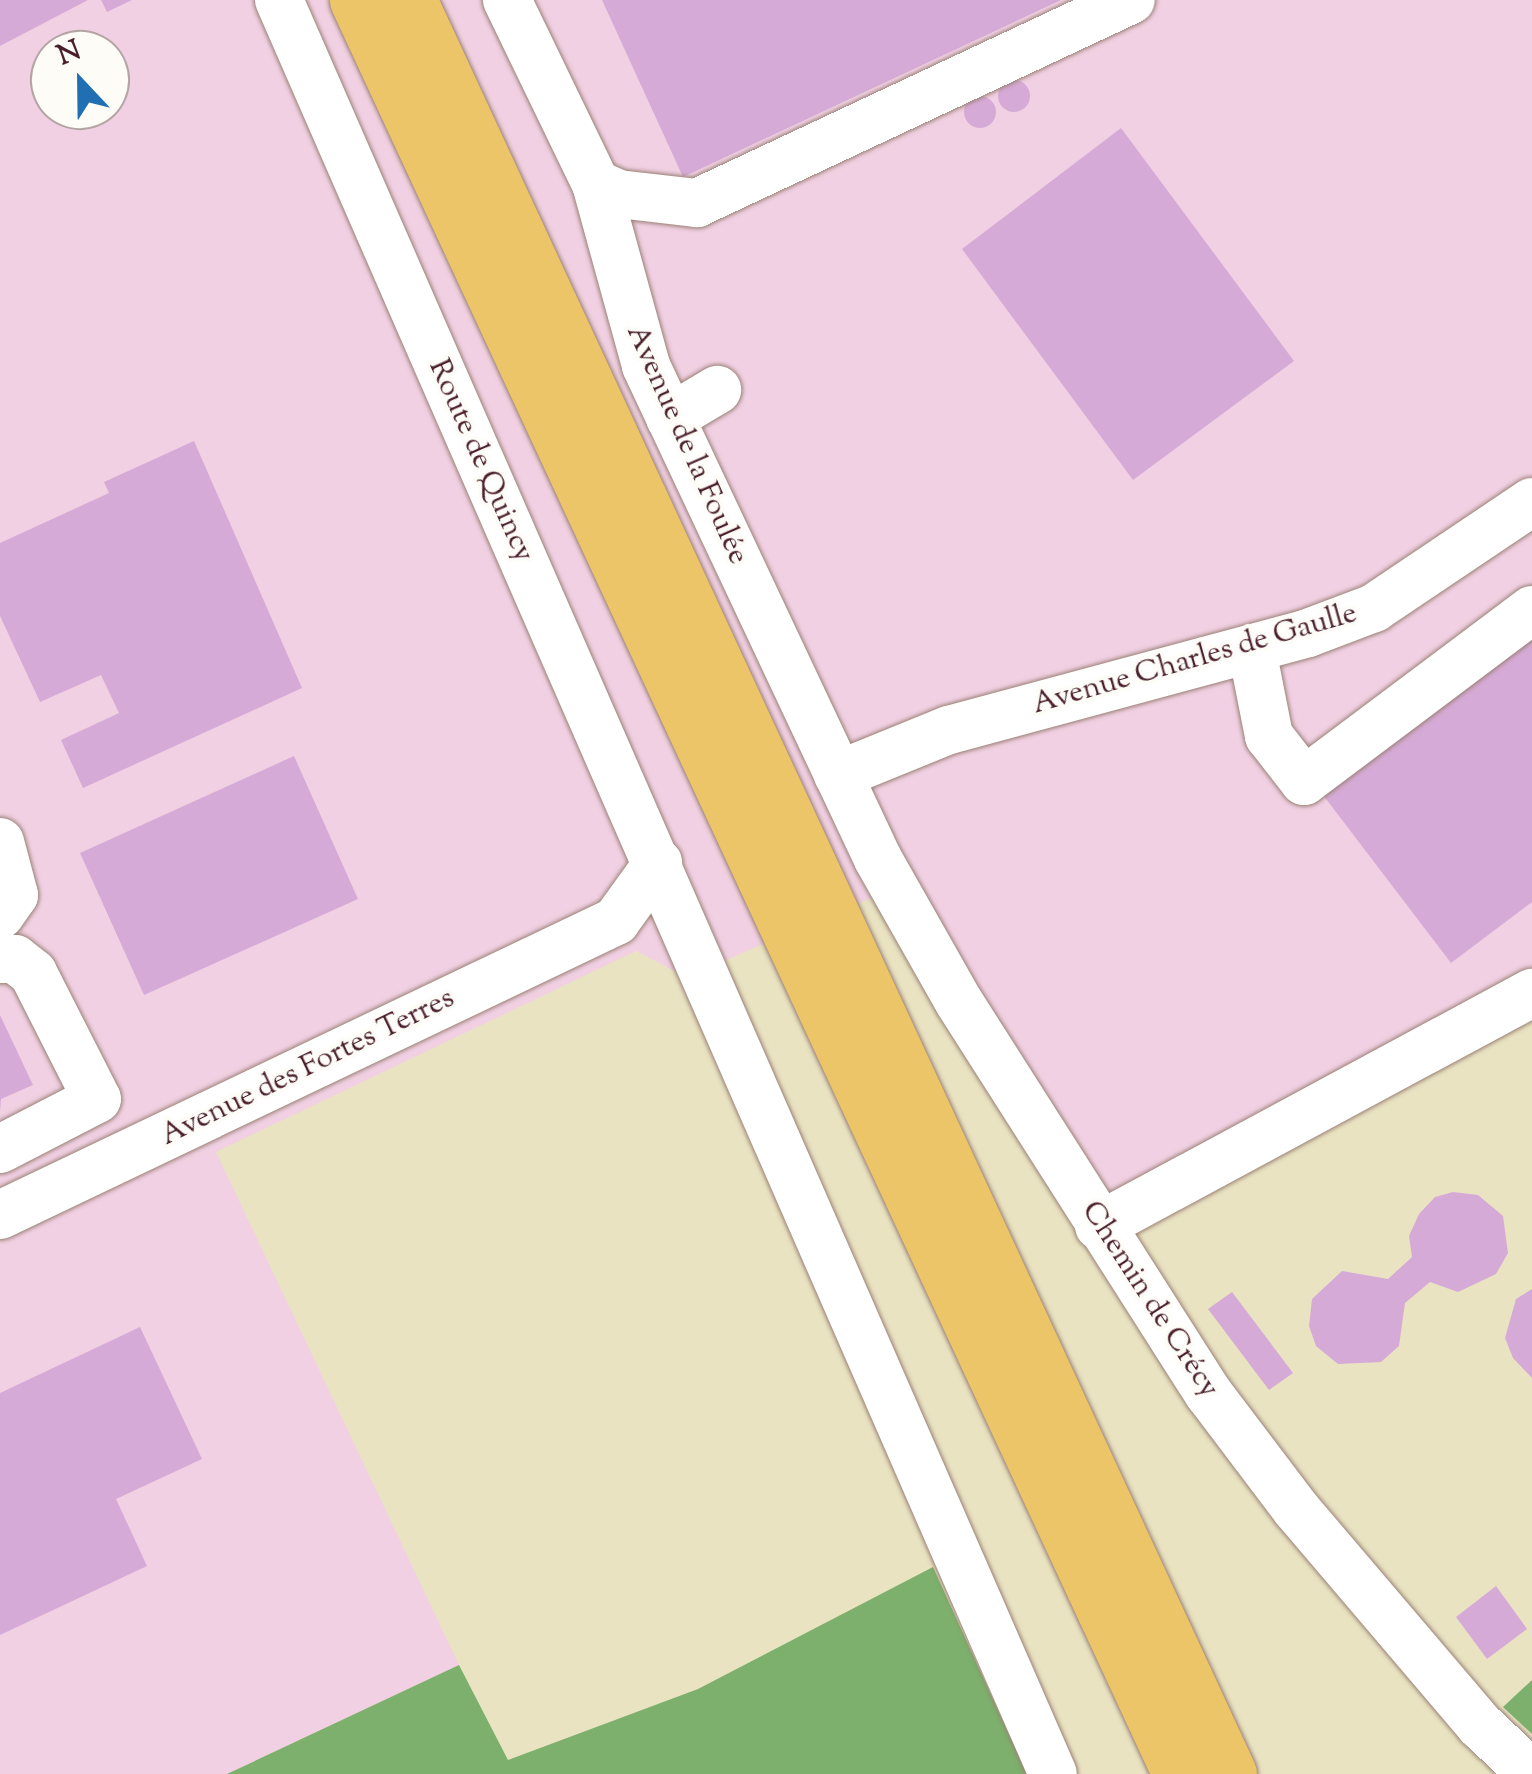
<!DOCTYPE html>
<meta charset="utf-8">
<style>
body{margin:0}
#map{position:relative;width:1532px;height:1774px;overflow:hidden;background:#e9e3c2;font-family:"Sorts Mill Goudy",serif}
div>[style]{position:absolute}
.built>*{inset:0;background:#f1d0e3}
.forest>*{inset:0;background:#7cb06c}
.building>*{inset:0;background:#d6aad7}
.round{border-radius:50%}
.roads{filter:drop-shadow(0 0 2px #9a8176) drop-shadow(0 0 2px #9a8176)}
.minor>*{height:48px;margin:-24px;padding:0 24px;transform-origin:24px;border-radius:24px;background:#fff}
.highway>*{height:55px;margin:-27.5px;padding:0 27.5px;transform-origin:27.5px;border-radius:27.5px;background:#edc569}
span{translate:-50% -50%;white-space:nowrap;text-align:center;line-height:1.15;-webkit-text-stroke:8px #fdfcf7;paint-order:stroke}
.street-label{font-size:30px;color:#4a1f2b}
.north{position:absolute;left:30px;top:30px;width:100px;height:100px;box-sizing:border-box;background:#fdfcf7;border:2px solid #b5a4a5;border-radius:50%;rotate:338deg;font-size:28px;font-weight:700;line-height:40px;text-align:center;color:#4a1f2b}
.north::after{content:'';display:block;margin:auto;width:35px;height:45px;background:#1f6fb2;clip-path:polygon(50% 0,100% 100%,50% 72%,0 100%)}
</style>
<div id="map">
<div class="built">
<div style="clip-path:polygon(evenodd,0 0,1532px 0,1532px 974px,1107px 1200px,911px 881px,686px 977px,636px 951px,216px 1152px,459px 1665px,227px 1774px,0 1774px,0 0,50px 50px,110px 50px,110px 110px,50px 110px,50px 50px)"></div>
</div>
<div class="forest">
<div style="clip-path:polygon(933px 1567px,1027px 1774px,227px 1774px,459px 1665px,508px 1760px,698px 1689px)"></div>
<div style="clip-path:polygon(1532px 1680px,1532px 1734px,1503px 1707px)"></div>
</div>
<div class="building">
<div style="clip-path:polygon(0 0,88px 0,0 46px)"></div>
<div style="clip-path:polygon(101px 0,132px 0,107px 12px)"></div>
<div style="clip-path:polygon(602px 0,1061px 0,683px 177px)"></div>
<div class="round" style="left:998px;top:80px;width:32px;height:32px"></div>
<div class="round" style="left:964px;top:96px;width:32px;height:32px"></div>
<div style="clip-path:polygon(1121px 128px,1294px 361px,1133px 480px,962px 249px)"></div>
<div style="clip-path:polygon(194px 441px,302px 688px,83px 788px,61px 740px,119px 713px,101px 675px,40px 702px,0 616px,0 543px,109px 493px,104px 482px)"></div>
<div style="clip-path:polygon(1532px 631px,1532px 902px,1451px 963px,1320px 791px)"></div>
<div style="clip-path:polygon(294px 756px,358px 899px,144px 995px,80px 853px)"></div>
<div style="clip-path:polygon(0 1015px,33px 1085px,1px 1099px,0 1111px)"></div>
<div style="clip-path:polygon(1453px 1192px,1478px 1195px,1503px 1216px,1508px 1253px,1496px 1274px,1458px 1292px,1430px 1282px,1405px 1303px,1399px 1346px,1381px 1362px,1338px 1364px,1316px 1346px,1309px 1326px,1312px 1299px,1342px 1271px,1388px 1279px,1412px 1257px,1409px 1236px,1419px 1214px,1435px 1197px)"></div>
<div style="clip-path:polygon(1532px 1289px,1532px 1378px,1513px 1358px,1505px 1338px,1516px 1299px)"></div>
<div style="clip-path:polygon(1232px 1292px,1293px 1373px,1269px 1390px,1208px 1309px)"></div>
<div style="clip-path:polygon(140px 1327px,202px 1459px,116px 1499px,147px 1566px,0 1635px,0 1393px)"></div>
<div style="clip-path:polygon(1496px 1586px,1527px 1629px,1487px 1659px,1456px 1617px)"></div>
</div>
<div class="roads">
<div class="minor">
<div style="left:279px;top:0;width:1935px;rotate:66.43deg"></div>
<div style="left:507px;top:0;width:204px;rotate:64.2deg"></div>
<div style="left:596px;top:184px;width:189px;rotate:74.6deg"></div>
<div style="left:646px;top:366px;width:545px;rotate:64.8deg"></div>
<div style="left:878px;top:859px;width:164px;rotate:60.5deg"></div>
<div style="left:959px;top:1002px;width:465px;rotate:57.5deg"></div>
<div style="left:1209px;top:1394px;width:144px;rotate:52.9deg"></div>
<div style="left:1296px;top:1509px;width:285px;rotate:49.6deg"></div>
<div style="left:1481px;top:1726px;width:70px;rotate:43.3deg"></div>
<div style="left:596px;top:184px;width:24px;rotate:24deg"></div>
<div style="left:618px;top:194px;width:80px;rotate:6.5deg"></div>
<div style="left:697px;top:203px;width:479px;rotate:-25.1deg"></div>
<div style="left:670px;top:418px;width:55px;rotate:-30.8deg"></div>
<div style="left:1252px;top:650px;width:88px;rotate:78.8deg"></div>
<div style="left:1269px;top:736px;width:57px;rotate:52.1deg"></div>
<div style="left:1304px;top:781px;width:285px;rotate:-36.9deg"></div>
<div style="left:838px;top:775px;width:120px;rotate:-22.1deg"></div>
<div style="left:949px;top:730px;width:372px;rotate:-15.1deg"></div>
<div style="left:1308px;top:633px;width:71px;rotate:-20.7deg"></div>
<div style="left:1374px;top:608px;width:190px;rotate:-33.9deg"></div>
<div style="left:0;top:842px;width:55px;rotate:75.2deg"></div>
<div style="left:14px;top:895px;width:24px;rotate:125deg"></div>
<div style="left:0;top:959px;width:15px"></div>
<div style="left:15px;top:959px;width:23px;rotate:38deg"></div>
<div style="left:33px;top:973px;width:141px;rotate:63.1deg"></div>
<div style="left:97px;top:1099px;width:109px;rotate:152.7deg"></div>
<div style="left:0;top:1215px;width:683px;rotate:-25.51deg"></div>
<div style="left:616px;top:921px;width:72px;rotate:-54.1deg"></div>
<div style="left:1099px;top:1226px;width:492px;rotate:-28.3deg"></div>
</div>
<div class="highway">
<div style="left:357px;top:0;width:1956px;rotate:65.11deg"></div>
<div style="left:409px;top:0;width:1954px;rotate:65.19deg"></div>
</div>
</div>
<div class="street-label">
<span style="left:686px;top:445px;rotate:66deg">Avenue de la Foulée</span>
<span style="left:480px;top:461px;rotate:66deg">Route de Quincy</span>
<span style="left:1195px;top:660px;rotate:-16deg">Avenue Charles de Gaulle</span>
<span style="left:308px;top:1068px;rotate:-26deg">Avenue des Fortes Terres</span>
<span style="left:1149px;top:1300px;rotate:57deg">Chemin de Crécy</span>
</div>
<div class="north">N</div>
</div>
